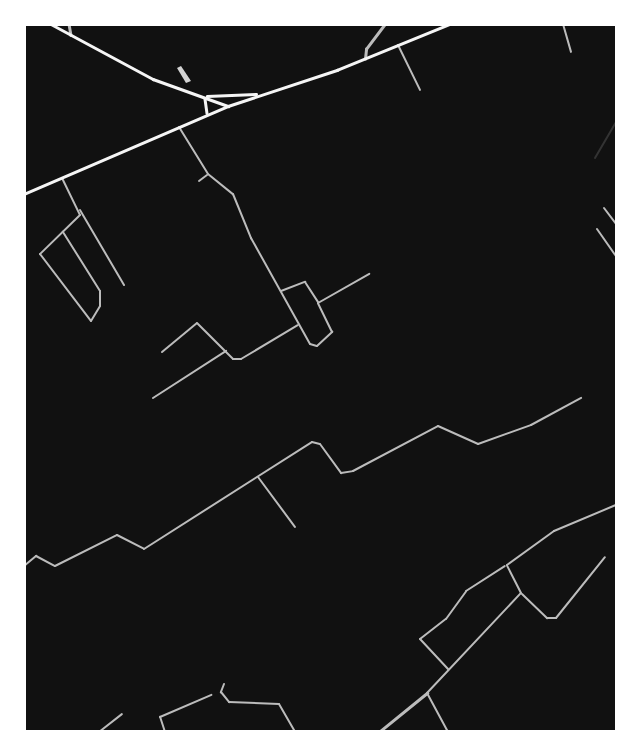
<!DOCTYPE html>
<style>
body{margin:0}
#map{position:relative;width:641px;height:756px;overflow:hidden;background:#111;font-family:"Source Serif 4",serif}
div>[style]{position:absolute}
.stream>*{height:2px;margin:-1px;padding:0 1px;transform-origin:1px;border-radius:1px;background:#333}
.building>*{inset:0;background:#d3d3d3}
.minor>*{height:2px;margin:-1px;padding:0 1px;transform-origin:1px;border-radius:1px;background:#bcbcbc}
.tertiary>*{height:2.5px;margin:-1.25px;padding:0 1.25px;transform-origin:1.25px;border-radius:1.25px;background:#bcbcbc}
.secondary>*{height:2.5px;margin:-1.25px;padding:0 1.25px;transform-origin:1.25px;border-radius:1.25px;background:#f5f5f5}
.primary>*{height:2.5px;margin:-1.25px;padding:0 1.25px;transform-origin:1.25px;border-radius:1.25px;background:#f5f5f5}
span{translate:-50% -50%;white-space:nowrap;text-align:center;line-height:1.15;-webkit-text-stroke:6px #fff;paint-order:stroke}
.frame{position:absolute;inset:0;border:26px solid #fff;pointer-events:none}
</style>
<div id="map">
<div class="stream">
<div style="left:595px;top:158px;width:42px;rotate:-59.7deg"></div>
</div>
<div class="building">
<div style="clip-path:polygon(181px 66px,191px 81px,186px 83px,177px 68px)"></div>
</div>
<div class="minor">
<div style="left:563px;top:24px;width:29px;rotate:74deg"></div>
<div style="left:398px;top:45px;width:50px;rotate:63.9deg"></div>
<div style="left:179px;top:127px;width:55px;rotate:58.3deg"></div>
<div style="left:208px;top:174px;width:32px;rotate:39deg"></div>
<div style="left:233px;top:194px;width:48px;rotate:67.8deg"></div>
<div style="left:251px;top:238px;width:121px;rotate:60.9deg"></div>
<div style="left:310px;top:344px;width:7px;rotate:16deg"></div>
<div style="left:317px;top:346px;width:21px;rotate:-43deg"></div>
<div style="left:332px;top:332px;width:32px;rotate:-116deg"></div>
<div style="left:318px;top:303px;width:59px;rotate:-29.6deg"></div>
<div style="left:62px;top:178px;width:41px;rotate:64.1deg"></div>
<div style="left:80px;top:215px;width:56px;rotate:135.7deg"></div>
<div style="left:40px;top:254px;width:84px;rotate:52.7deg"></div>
<div style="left:91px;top:321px;width:17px;rotate:-59deg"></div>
<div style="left:100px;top:306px;width:15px;rotate:-90deg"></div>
<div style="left:100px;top:291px;width:70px;rotate:-122.1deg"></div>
<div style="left:199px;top:181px;width:10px;rotate:-37deg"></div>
<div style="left:604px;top:208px;width:20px;rotate:53deg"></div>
<div style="left:80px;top:210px;width:87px;rotate:59.6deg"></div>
<div style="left:597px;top:229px;width:33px;rotate:55deg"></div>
<div style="left:281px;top:291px;width:26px;rotate:-21deg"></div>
<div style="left:305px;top:282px;width:24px;rotate:57deg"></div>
<div style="left:162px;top:352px;width:45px;rotate:-39.6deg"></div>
<div style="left:197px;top:323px;width:51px;rotate:45deg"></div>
<div style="left:233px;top:359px;width:8px"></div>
<div style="left:241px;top:359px;width:66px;rotate:-30.8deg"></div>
<div style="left:153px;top:398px;width:87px;rotate:-32.8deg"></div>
<div style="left:258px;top:477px;width:62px;rotate:53.5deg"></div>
<div style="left:24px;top:566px;width:16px;rotate:-40deg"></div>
<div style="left:36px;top:556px;width:21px;rotate:28deg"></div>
<div style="left:55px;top:566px;width:69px;rotate:-26.6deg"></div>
<div style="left:117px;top:535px;width:30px;rotate:27deg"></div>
<div style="left:144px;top:549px;width:199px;rotate:-32.5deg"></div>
<div style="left:312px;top:442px;width:8px;rotate:14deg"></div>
<div style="left:320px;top:444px;width:36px;rotate:54deg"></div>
<div style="left:341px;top:473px;width:12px;rotate:-9deg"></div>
<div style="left:353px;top:471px;width:96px;rotate:-27.9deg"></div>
<div style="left:438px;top:426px;width:44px;rotate:24.2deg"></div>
<div style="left:478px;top:444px;width:56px;rotate:-19.7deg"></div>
<div style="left:531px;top:425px;width:57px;rotate:-28.4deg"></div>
<div style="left:522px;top:594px;width:35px;rotate:44deg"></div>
<div style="left:547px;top:618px;width:9px"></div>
<div style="left:556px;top:618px;width:78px;rotate:-51.2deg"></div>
<div style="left:448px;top:669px;width:41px;rotate:-133deg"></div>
<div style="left:420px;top:639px;width:33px;rotate:-38deg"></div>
<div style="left:446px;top:619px;width:34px;rotate:-54deg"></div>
<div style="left:466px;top:591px;width:46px;rotate:-32.7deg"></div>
<div style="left:224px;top:684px;width:9px;rotate:111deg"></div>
<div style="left:221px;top:692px;width:13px;rotate:51deg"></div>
<div style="left:229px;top:702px;width:50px;rotate:2.3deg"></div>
<div style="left:279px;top:704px;width:32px;rotate:60deg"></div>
<div style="left:313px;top:731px;width:1px;rotate:90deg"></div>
<div style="left:99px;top:732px;width:29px;rotate:-38deg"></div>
<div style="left:165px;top:732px;width:16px;rotate:-108deg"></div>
<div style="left:160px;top:717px;width:56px;rotate:-23.3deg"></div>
<div style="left:448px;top:732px;width:44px;rotate:-118.3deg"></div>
<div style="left:427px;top:693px;width:137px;rotate:-46.8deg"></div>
<div style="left:521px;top:593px;width:31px;rotate:-117deg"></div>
<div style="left:507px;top:565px;width:58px;rotate:-35.9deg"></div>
<div style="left:554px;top:531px;width:67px;rotate:-22.8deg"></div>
</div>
<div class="tertiary">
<div style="left:69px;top:24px;width:11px;rotate:80deg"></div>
<div style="left:365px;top:59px;width:10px;rotate:-84deg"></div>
<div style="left:366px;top:49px;width:31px;rotate:-53deg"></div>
<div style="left:379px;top:732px;width:62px;rotate:-39.1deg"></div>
</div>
<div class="secondary">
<div style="left:205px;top:99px;width:14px;rotate:82deg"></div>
<div style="left:24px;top:194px;width:222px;rotate:-23.3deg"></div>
</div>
<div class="primary">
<div style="left:51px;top:24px;width:116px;rotate:28.3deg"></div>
<div style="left:153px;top:79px;width:80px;rotate:19.8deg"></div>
<div style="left:228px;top:106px;width:115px;rotate:-18.3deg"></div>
<div style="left:337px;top:70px;width:122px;rotate:-22.2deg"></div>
<div style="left:207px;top:96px;width:49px;rotate:-2.3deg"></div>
</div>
<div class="frame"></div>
</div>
